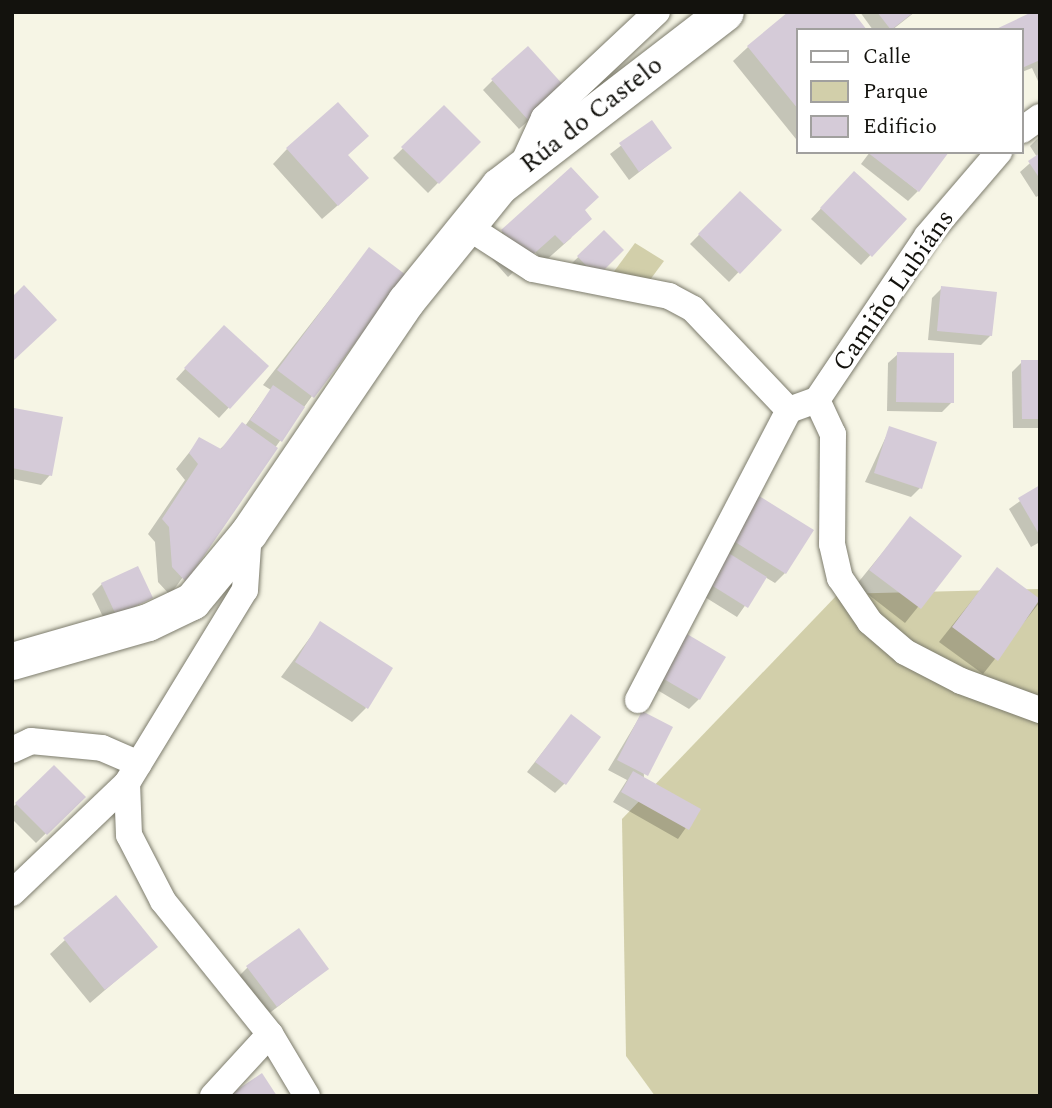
<!DOCTYPE html>
<meta charset="utf-8">
<style>
body{margin:0}
#map{position:relative;width:1052px;height:1108px;overflow:hidden;background:#f6f5e5;font-family:Spectral,serif}
div>[style]{position:absolute}
.green>*{inset:0;background:#d2cfaa}
.shadow>*{inset:0;background:#0003}
.building>*{inset:0;background:#d5cbd8}
.roads{filter:drop-shadow(0 0 2px #7c7b6c) drop-shadow(0 0 2px #7c7b6c)}
.street>*{height:26px;margin:-13px;padding:0 13px;transform-origin:13px;border-radius:13px;background:#fff}
.secondary>*{height:37px;margin:-18.5px;padding:0 18.5px;transform-origin:18.5px;border-radius:18.5px;background:#fff}
span{translate:-50% -50%;white-space:nowrap;text-align:center;line-height:1.15;-webkit-text-stroke:7px #fff;paint-order:stroke}
.street-label{font-size:26px;color:#13120d}
.frame{position:absolute;inset:0;border:14px solid #13120d;pointer-events:none}
.legend{position:absolute;left:796px;top:28px;width:228px;height:126px;box-sizing:border-box;background:#fff;border:2px solid #a1a09e;margin:0;padding:9px 12px;list-style:none;font-size:21px;color:#13120d}
.legend li{display:flex;align-items:center;gap:14px;height:35px}
.legend b{width:35px;border:2px solid #a1a09e}
</style>
<div id="map">
<div class="green">
<div style="clip-path:polygon(635px 243px,664px 261px,644px 288px,607px 281px)"></div>
<div style="clip-path:polygon(1040px 589px,1040px 1096px,655px 1096px,626px 1056px,622px 819px,838px 594px)"></div>
</div>
<div class="shadow">
<div style="clip-path:polygon(860px 12px,915px 12px,892px 30px,873px 30px)"></div>
<div style="clip-path:polygon(1040px 12px,1040px 80px,1038px 81px,1032px 68px,1022px 72px,1022px 30px)"></div>
<div style="clip-path:polygon(798px 30px,798px 137px,796px 139px,733px 61px,748px 47px)"></div>
<div style="clip-path:polygon(493px 80px,554px 98px,519px 129px,483px 90px)"></div>
<div style="clip-path:polygon(444px 108px,478px 142px,428px 193px,393px 158px)"></div>
<div style="clip-path:polygon(652px 122px,670px 148px,629px 180px,610px 154px)"></div>
<div style="clip-path:polygon(1040px 136px,1040px 195px,1036px 197px,1020px 172px,1037px 157px,1030px 146px)"></div>
<div style="clip-path:polygon(287px 149px,346px 155px,352px 193px,322px 219px,273px 164px)"></div>
<div style="clip-path:polygon(870px 152px,918px 191px,908px 201px,861px 164px)"></div>
<div style="clip-path:polygon(845px 183px,904px 219px,861px 265px,811px 219px)"></div>
<div style="clip-path:polygon(740px 193px,779px 230px,729px 282px,690px 244px)"></div>
<div style="clip-path:polygon(583px 211px,571px 238px,544px 262px,535px 252px,508px 277px,484px 250px,503px 231px)"></div>
<div style="clip-path:polygon(604px 232px,586px 285px,568px 267px)"></div>
<div style="clip-path:polygon(369px 249px,312px 396px,170px 595px,158px 582px,155px 542px,148px 534px,185px 480px,176px 469px,200px 439px,219px 450px,245px 426px,271px 390px,263px 385px)"></div>
<div style="clip-path:polygon(942px 288px,991px 335px,981px 345px,928px 340px,932px 298px)"></div>
<div style="clip-path:polygon(214px 337px,267px 366px,219px 418px,176px 379px)"></div>
<div style="clip-path:polygon(898px 354px,952px 402px,942px 412px,887px 411px,888px 363px)"></div>
<div style="clip-path:polygon(1022px 362px,1040px 362px,1040px 428px,1013px 428px,1012px 372px)"></div>
<div style="clip-path:polygon(14px 410px,50px 475px,41px 485px,12px 479px)"></div>
<div style="clip-path:polygon(890px 428px,920px 488px,911px 497px,865px 482px)"></div>
<div style="clip-path:polygon(1040px 487px,1040px 542px,1031px 547px,1009px 509px)"></div>
<div style="clip-path:polygon(750px 507px,785px 573px,775px 583px,765px 577px,737px 617px,700px 594px)"></div>
<div style="clip-path:polygon(910px 519px,959px 556px,905px 623px,856px 585px)"></div>
<div style="clip-path:polygon(997px 569px,1040px 602px,983px 674px,939px 642px)"></div>
<div style="clip-path:polygon(102px 584px,150px 598px,106px 623px,92px 594px)"></div>
<div style="clip-path:polygon(320px 624px,366px 708px,352px 722px,281px 677px)"></div>
<div style="clip-path:polygon(687px 636px,699px 699px,689px 709px,654px 688px)"></div>
<div style="clip-path:polygon(642px 713px,644px 779px,699px 809px,678px 839px,613px 802px,627px 780px,608px 770px)"></div>
<div style="clip-path:polygon(571px 716px,565px 783px,555px 793px,527px 772px)"></div>
<div style="clip-path:polygon(54px 767px,83px 797px,36px 843px,12px 819px,12px 808px)"></div>
<div style="clip-path:polygon(65px 940px,155px 947px,90px 1003px,50px 954px)"></div>
<div style="clip-path:polygon(248px 967px,327px 969px,267px 1015px,238px 977px)"></div>
</div>
<div class="building">
<div style="clip-path:polygon(788px 12px,853px 12px,867px 30px,798px 30px,798px 109px,747px 46px)"></div>
<div style="clip-path:polygon(877px 12px,914px 12px,891px 30px)"></div>
<div style="clip-path:polygon(1032px 12px,1040px 12px,1040px 60px,1022px 68px,1022px 30px,994px 30px)"></div>
<div style="clip-path:polygon(528px 46px,566px 88px,529px 121px,491px 79px)"></div>
<div style="clip-path:polygon(338px 102px,369px 136px,348px 155px,369px 178px,338px 206px,286px 148px)"></div>
<div style="clip-path:polygon(444px 105px,481px 142px,439px 184px,401px 147px)"></div>
<div style="clip-path:polygon(652px 120px,672px 148px,639px 172px,619px 143px)"></div>
<div style="clip-path:polygon(867px 152px,949px 152px,919px 192px)"></div>
<div style="clip-path:polygon(1040px 153px,1040px 179px,1028px 161px)"></div>
<div style="clip-path:polygon(571px 167px,599px 197px,585px 210px,592px 219px,564px 244px,555px 235px,528px 259px,501px 230px)"></div>
<div style="clip-path:polygon(854px 171px,907px 219px,872px 257px,820px 208px)"></div>
<div style="clip-path:polygon(740px 191px,782px 230px,740px 274px,698px 234px)"></div>
<div style="clip-path:polygon(604px 230px,624px 250px,597px 277px,577px 256px)"></div>
<div style="clip-path:polygon(369px 247px,406px 275px,314px 398px,277px 370px)"></div>
<div style="clip-path:polygon(24px 285px,57px 320px,12px 362px,12px 297px)"></div>
<div style="clip-path:polygon(941px 286px,997px 292px,992px 336px,937px 331px)"></div>
<div style="clip-path:polygon(224px 325px,269px 366px,230px 409px,184px 368px)"></div>
<div style="clip-path:polygon(897px 352px,954px 353px,954px 403px,896px 402px)"></div>
<div style="clip-path:polygon(1021px 360px,1040px 360px,1040px 419px,1022px 419px)"></div>
<div style="clip-path:polygon(273px 385px,305px 407px,282px 442px,250px 420px)"></div>
<div style="clip-path:polygon(14px 408px,63px 417px,52px 476px,12px 468px)"></div>
<div style="clip-path:polygon(242px 422px,278px 448px,186px 582px,172px 567px,169px 527px,162px 519px,198px 464px,189px 453px,199px 437px,221px 449px)"></div>
<div style="clip-path:polygon(889px 426px,937px 442px,922px 489px,874px 473px)"></div>
<div style="clip-path:polygon(1040px 485px,1040px 536px,1018px 498px)"></div>
<div style="clip-path:polygon(759px 496px,814px 530px,786px 574px,732px 540px)"></div>
<div style="clip-path:polygon(910px 516px,962px 556px,921px 609px,869px 570px)"></div>
<div style="clip-path:polygon(727px 552px,767px 577px,748px 608px,708px 583px)"></div>
<div style="clip-path:polygon(138px 566px,153px 598px,116px 615px,101px 583px)"></div>
<div style="clip-path:polygon(997px 567px,1040px 599px,998px 661px,952px 627px)"></div>
<div style="clip-path:polygon(320px 621px,393px 668px,368px 709px,295px 662px)"></div>
<div style="clip-path:polygon(687px 634px,726px 657px,700px 700px,662px 678px)"></div>
<div style="clip-path:polygon(642px 711px,673px 727px,648px 776px,617px 760px)"></div>
<div style="clip-path:polygon(571px 714px,601px 737px,566px 785px,535px 762px)"></div>
<div style="clip-path:polygon(54px 765px,86px 797px,47px 835px,15px 803px)"></div>
<div style="clip-path:polygon(633px 771px,701px 809px,689px 830px,621px 792px)"></div>
<div style="clip-path:polygon(116px 895px,158px 947px,105px 990px,63px 938px)"></div>
<div style="clip-path:polygon(299px 928px,329px 969px,277px 1007px,246px 966px)"></div>
<div style="clip-path:polygon(262px 1073px,277px 1096px,228px 1096px)"></div>
</div>
<div class="roads">
<div class="street">
<div style="left:1022px;top:130px;width:22px;rotate:-36deg"></div>
<div style="left:522px;top:166px;width:53px;rotate:-65.4deg"></div>
<div style="left:544px;top:118px;width:155px;rotate:-43.2deg"></div>
<div style="left:465px;top:225px;width:81px;rotate:32.9deg"></div>
<div style="left:533px;top:269px;width:139px;rotate:11.2deg"></div>
<div style="left:669px;top:296px;width:27px;rotate:28deg"></div>
<div style="left:693px;top:309px;width:139px;rotate:46.5deg"></div>
<div style="left:789px;top:410px;width:30px;rotate:-20deg"></div>
<div style="left:817px;top:400px;width:38px;rotate:65deg"></div>
<div style="left:833px;top:434px;width:110px;rotate:90.5deg"></div>
<div style="left:832px;top:544px;width:35px;rotate:77deg"></div>
<div style="left:840px;top:578px;width:53px;rotate:55.7deg"></div>
<div style="left:870px;top:622px;width:46px;rotate:40.6deg"></div>
<div style="left:905px;top:652px;width:63px;rotate:27.4deg"></div>
<div style="left:961px;top:681px;width:84px;rotate:20.2deg"></div>
<div style="left:817px;top:400px;width:197px;rotate:-56.1deg"></div>
<div style="left:927px;top:236px;width:111px;rotate:-49.4deg"></div>
<div style="left:638px;top:700px;width:327px;rotate:-62.5deg"></div>
<div style="left:12px;top:750px;width:21px;rotate:-25deg"></div>
<div style="left:31px;top:741px;width:71px;rotate:5.6deg"></div>
<div style="left:102px;top:748px;width:40px;rotate:23.4deg"></div>
<div style="left:127px;top:783px;width:52px;rotate:87.8deg"></div>
<div style="left:129px;top:835px;width:74px;rotate:62.7deg"></div>
<div style="left:163px;top:901px;width:171px;rotate:51.2deg"></div>
<div style="left:270px;top:1034px;width:72px;rotate:59.2deg"></div>
<div style="left:12px;top:893px;width:159px;rotate:-43.7deg"></div>
<div style="left:127px;top:783px;width:226px;rotate:-58.6deg"></div>
<div style="left:245px;top:590px;width:58px;rotate:-86.1deg"></div>
<div style="left:213px;top:1096px;width:84px;rotate:-47.4deg"></div>
</div>
<div class="secondary">
<div style="left:12px;top:661px;width:141px;rotate:-16deg"></div>
<div style="left:148px;top:622px;width:49px;rotate:-25.5deg"></div>
<div style="left:192px;top:601px;width:89px;rotate:-50.4deg"></div>
<div style="left:249px;top:532px;width:279px;rotate:-55.8deg"></div>
<div style="left:406px;top:301px;width:148px;rotate:-51deg"></div>
<div style="left:499px;top:186px;width:285px;rotate:-37.6deg"></div>
</div>
</div>
<div class="street-label">
<span style="left:592px;top:115px;rotate:-38deg">Rúa do Castelo</span>
<span style="left:894px;top:291px;rotate:-55deg">Camiño Lubiáns</span>
</div>
<div class="frame"></div>
<ul class="legend">
<li><b style="height:9px;background:#fff"></b>Calle</li>
<li><b style="height:19px;background:#d2cfaa"></b>Parque</li>
<li><b style="height:19px;background:#d5cbd8"></b>Edificio</li>
</ul>
</div>
